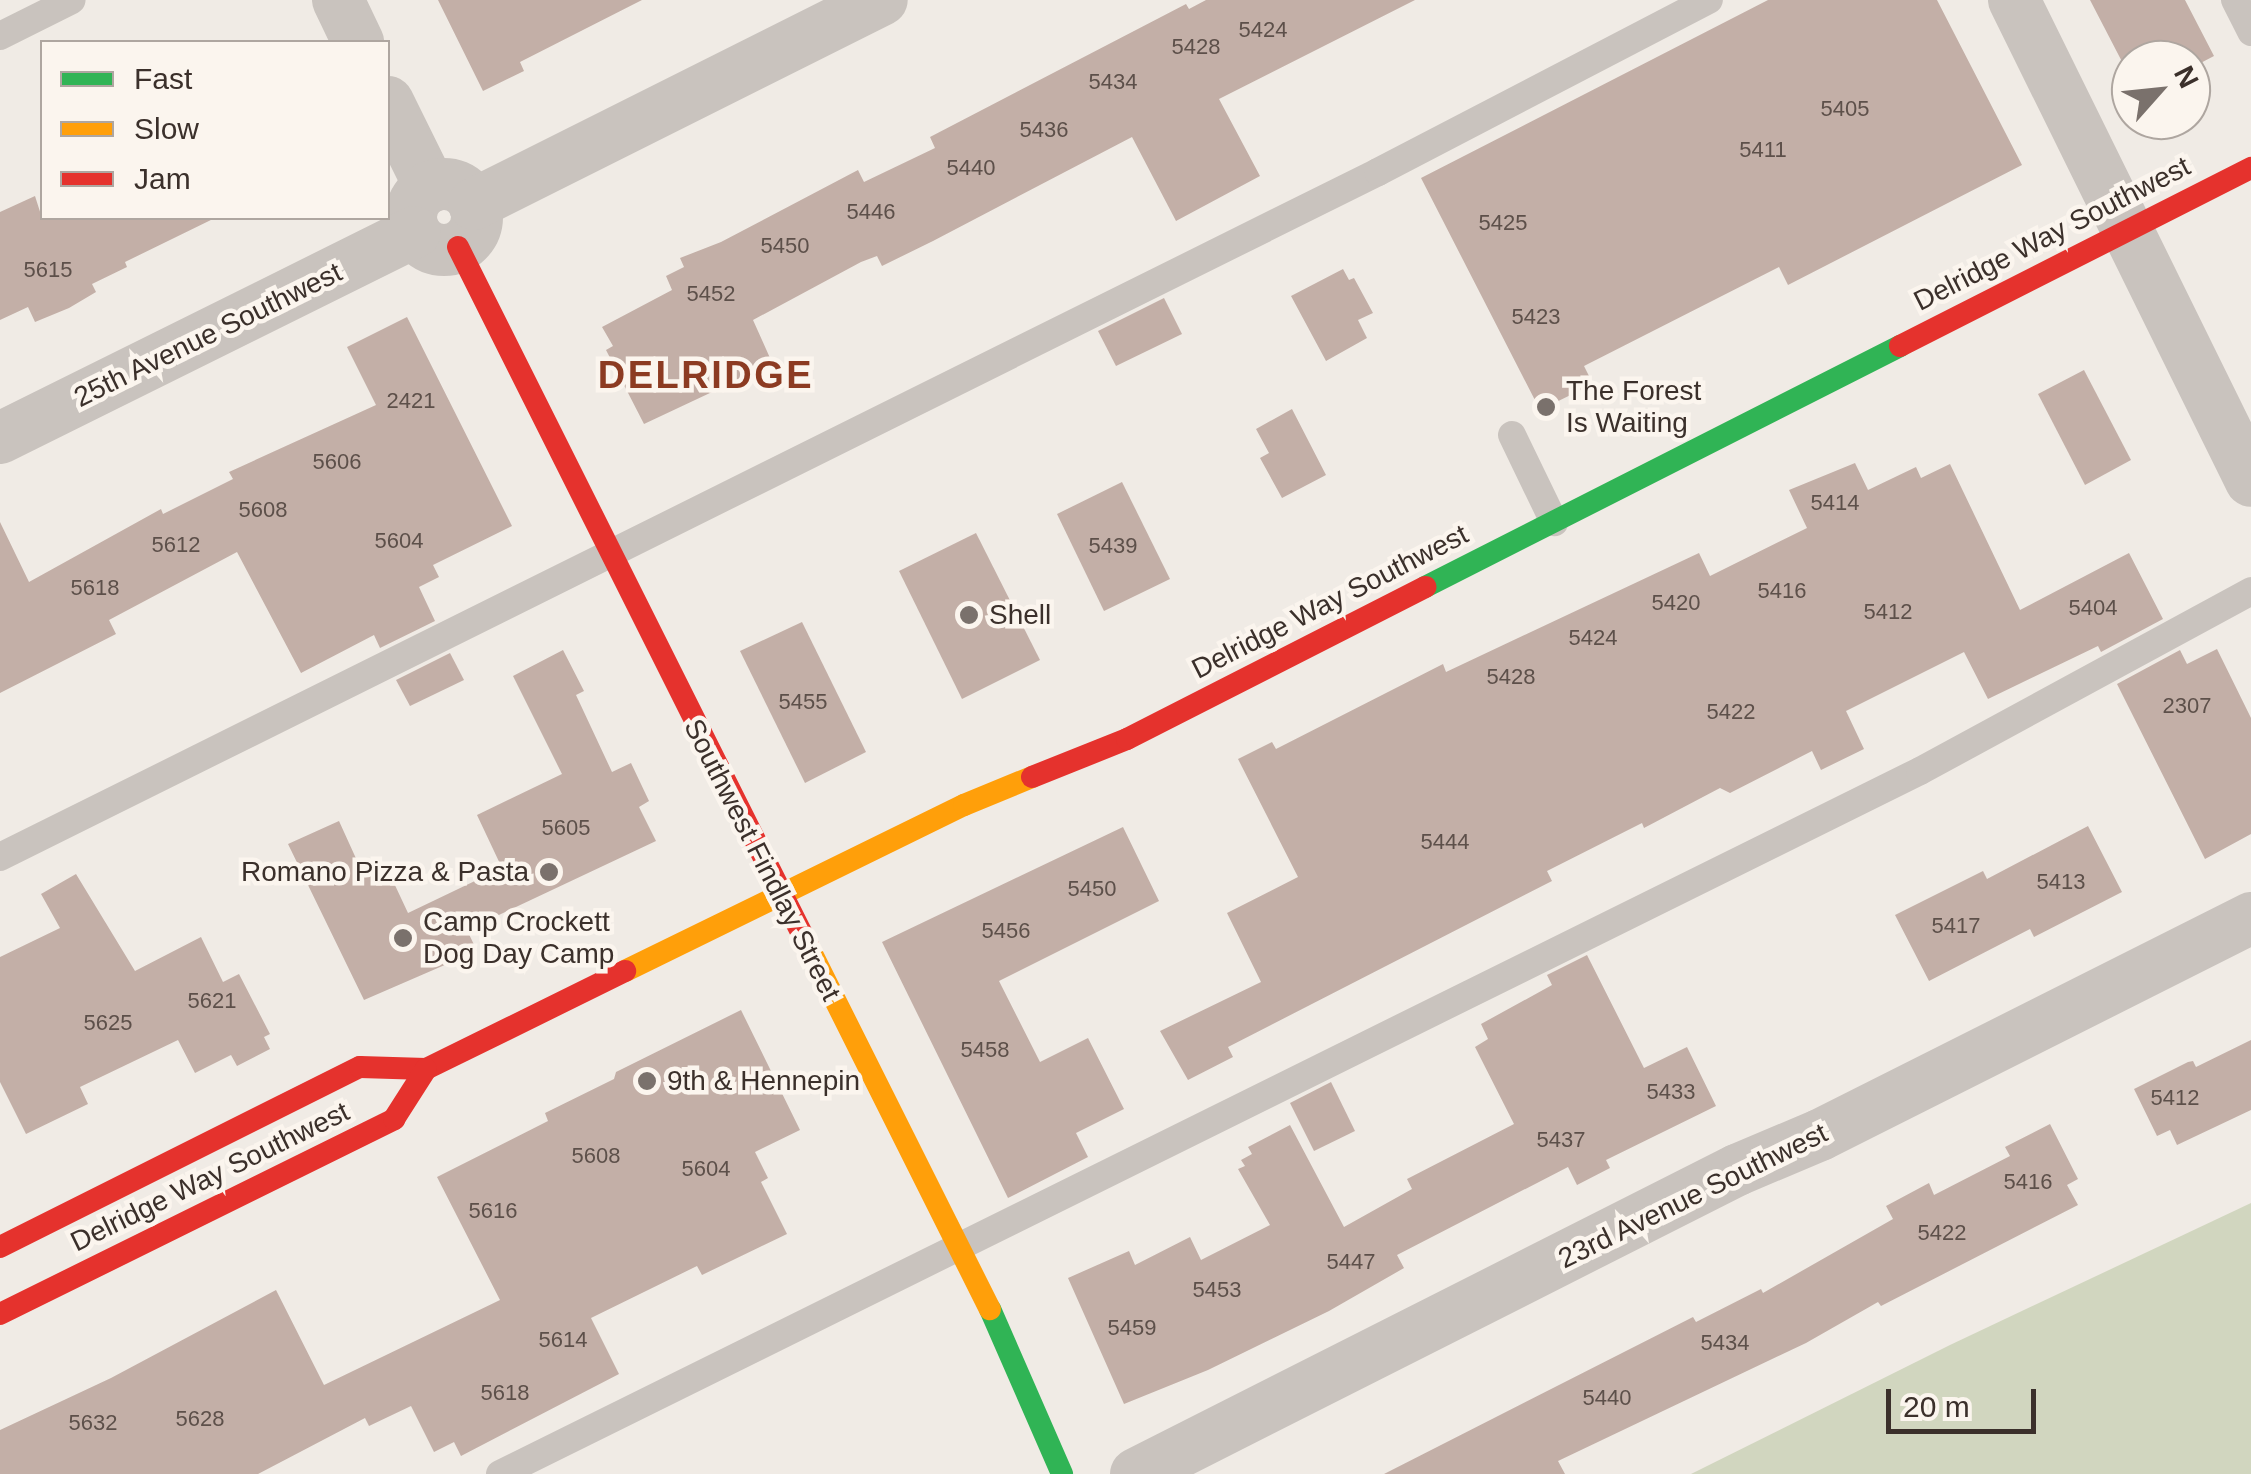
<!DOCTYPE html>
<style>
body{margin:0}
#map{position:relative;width:2251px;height:1474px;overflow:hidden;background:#f0ebe5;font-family:Arial,sans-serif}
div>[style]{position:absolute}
.green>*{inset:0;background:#d1d6bf}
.building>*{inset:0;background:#c3afa7}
.lane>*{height:28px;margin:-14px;padding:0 14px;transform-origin:14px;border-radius:14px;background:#c9c3be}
.street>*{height:52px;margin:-26px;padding:0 26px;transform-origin:26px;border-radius:26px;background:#c9c3be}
.street>.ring{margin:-26px;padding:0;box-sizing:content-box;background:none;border:52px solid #c9c3be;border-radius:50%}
.fast>*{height:22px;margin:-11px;padding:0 11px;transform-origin:11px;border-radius:11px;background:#30b455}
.slow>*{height:22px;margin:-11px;padding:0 11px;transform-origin:11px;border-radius:11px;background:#ff9f0a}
.jam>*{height:22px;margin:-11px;padding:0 11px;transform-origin:11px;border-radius:11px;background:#e5322d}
.dots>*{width:28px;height:28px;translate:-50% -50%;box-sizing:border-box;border:5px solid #fbf5ee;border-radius:50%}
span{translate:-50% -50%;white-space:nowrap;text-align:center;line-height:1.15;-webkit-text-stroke:9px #fbf5ee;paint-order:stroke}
.number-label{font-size:22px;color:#5d504a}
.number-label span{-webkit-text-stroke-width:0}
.street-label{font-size:28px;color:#3b302b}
.poi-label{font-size:28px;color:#3b302b}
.left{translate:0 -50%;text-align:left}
.right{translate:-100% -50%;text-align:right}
.district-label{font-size:38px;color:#8c3b22;font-weight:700;letter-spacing:2.5px}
.legend{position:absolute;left:40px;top:40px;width:350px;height:180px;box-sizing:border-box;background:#fbf5ee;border:2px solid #aea6a0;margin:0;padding:12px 18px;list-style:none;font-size:30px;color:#3b302b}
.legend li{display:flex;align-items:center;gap:20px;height:50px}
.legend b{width:50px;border:2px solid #aea6a0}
.north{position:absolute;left:2111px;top:40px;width:100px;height:100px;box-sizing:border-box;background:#fbf5ee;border:2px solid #aea6a0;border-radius:50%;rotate:63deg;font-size:28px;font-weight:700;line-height:40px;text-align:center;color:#3b302b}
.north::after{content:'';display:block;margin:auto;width:35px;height:45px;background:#7a716c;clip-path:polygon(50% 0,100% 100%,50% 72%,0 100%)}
.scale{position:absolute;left:1886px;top:1389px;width:150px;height:45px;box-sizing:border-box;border:5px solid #3b302b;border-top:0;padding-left:12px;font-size:30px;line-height:35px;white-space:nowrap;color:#3b302b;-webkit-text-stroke:8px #fbf5ee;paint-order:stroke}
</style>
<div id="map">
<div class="green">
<div style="clip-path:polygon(2251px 1203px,2251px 1474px,1691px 1474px,1950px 1345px)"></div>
</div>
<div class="building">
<div style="clip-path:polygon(438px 0,642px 0,520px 62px,524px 71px,483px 91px)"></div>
<div style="clip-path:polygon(1206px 0,1415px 0,1219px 99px,1260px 176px,1176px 221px,1132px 137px,933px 241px,882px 266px,877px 256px,861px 262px,753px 320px,770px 358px,758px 363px,761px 369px,644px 424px,606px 350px,613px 346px,602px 327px,672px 290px,666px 276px,684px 267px,680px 258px,721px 242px,858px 170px,864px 182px,935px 148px,930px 137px,1186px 4px,1189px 9px)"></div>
<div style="clip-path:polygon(1768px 0,1937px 0,2022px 165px,1788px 285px,1779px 267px,1584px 366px,1593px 384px,1540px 410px,1421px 178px)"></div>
<div style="clip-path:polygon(2090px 0,2185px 0,2214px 56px,2191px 68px,2191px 60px,2131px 60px,2131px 79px)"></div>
<div style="clip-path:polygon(35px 196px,42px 218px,215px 218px,125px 262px,127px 267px,92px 284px,96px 292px,69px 308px,35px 322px,28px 307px,0 320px,0 212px)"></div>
<div style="clip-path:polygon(1343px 269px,1349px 280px,1354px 278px,1373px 313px,1358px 320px,1367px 338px,1326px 361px,1291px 296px)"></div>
<div style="clip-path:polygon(1164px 298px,1182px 334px,1116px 366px,1098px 331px)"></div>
<div style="clip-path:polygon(407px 317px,512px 526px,433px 565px,439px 577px,419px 587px,435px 621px,380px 648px,374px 635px,301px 673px,237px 552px,109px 620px,116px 634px,0 693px,0 522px,29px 582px,161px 509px,163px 514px,233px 479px,229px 472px,376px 405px,347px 347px)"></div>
<div style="clip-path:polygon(2084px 370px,2131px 460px,2085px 485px,2038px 394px)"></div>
<div style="clip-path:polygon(1292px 409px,1326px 475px,1282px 498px,1260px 458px,1269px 453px,1256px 429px)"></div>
<div style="clip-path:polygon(1855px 463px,1868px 490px,1916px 467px,1921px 478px,1950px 464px,2020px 610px,2129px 553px,2163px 619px,2101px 652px,2098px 646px,1988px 699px,1964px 652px,1846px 711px,1864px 749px,1821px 770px,1812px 751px,1730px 793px,1720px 788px,1644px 828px,1642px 823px,1547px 871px,1552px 881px,1228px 1047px,1233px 1057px,1188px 1080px,1160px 1031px,1261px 982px,1227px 913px,1298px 877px,1238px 759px,1272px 742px,1276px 749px,1443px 664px,1446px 672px,1699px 553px,1710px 576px,1807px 528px,1789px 490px)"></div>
<div style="clip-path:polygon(1122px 482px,1170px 579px,1104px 611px,1057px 514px)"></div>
<div style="clip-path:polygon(976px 533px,1040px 660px,962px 699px,899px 571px)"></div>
<div style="clip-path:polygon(802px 622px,866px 752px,805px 783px,740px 651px)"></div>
<div style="clip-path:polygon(2217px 649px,2251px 718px,2251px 834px,2205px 859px,2117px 684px,2180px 650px,2187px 664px)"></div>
<div style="clip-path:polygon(563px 650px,584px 691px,576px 695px,612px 772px,631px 763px,649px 801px,639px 807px,656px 841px,467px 930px,477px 951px,364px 1000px,288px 844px,339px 821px,364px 876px,386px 866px,408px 913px,502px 868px,477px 815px,562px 774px,513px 676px)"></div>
<div style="clip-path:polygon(450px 653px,464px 680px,410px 706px,396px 680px)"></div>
<div style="clip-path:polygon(2088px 826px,2122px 892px,2034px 937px,2030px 929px,1929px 981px,1895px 915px,1983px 871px,1987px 879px)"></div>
<div style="clip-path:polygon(1123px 827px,1159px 901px,999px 981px,1040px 1062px,1088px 1038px,1124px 1109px,1076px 1133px,1088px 1157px,1008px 1198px,882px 942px)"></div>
<div style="clip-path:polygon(76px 874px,135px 971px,201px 937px,223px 982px,239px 974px,270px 1034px,264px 1037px,270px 1049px,237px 1066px,231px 1055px,195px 1073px,178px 1040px,80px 1087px,88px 1104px,26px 1134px,0 1082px,0 957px,60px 928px,41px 894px)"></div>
<div style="clip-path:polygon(1587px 955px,1644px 1068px,1687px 1047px,1716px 1106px,1606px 1160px,1610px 1168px,1577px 1185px,1568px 1167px,1397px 1255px,1404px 1268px,1329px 1311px,1208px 1370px,1124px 1404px,1068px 1278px,1129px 1251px,1135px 1265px,1190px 1237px,1201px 1260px,1270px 1225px,1238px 1169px,1245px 1166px,1241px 1160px,1252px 1154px,1248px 1147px,1290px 1125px,1344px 1227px,1412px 1189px,1407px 1179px,1514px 1124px,1475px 1047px,1488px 1039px,1481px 1024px,1552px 985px,1547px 975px)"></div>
<div style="clip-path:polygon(741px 1010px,800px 1130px,755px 1152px,768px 1178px,761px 1182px,787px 1234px,702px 1275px,697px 1266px,591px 1318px,619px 1374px,461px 1456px,454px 1442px,434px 1452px,411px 1406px,369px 1426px,365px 1418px,258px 1474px,0 1474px,0 1430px,111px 1378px,276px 1290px,324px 1385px,500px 1300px,437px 1177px,548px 1121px,545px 1113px,614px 1079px,616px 1072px)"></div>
<div style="clip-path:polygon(2251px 1040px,2251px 1110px,2177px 1145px,2170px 1130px,2157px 1136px,2134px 1089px,2188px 1062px,2193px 1061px,2196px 1067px)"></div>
<div style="clip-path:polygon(1331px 1082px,1355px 1131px,1314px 1151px,1290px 1103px)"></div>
<div style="clip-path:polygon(2050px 1124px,2078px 1179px,2067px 1185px,2078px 1205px,1881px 1306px,1878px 1302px,1806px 1343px,1558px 1461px,1565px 1474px,1384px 1474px,1693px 1317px,1696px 1322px,1761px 1289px,1763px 1293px,1893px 1219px,1886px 1206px,1929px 1183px,1934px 1195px,2010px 1156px,2005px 1147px)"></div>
</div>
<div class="lane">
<div style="left:2235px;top:0;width:36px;rotate:63deg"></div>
<div style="left:0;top:36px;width:80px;rotate:-26.6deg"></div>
<div style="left:1512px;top:435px;width:97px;rotate:64.2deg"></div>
<div style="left:0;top:857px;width:1539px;rotate:-26.43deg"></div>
<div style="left:1378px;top:172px;width:373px;rotate:-27.5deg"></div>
<div style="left:500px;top:1474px;width:1584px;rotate:-26.34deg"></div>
<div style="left:1920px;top:771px;width:377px;rotate:-28.5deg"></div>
</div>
<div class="street">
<div style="left:338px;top:0;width:47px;rotate:64.5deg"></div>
<div style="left:2014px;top:0;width:536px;rotate:63.77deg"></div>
<div style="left:388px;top:102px;width:95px;rotate:63.7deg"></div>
<div class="ring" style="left:411px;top:184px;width:14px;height:14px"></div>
<div style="left:474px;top:204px;width:456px;rotate:-26.6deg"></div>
<div style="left:0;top:438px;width:463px;rotate:-26.4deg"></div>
<div style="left:1136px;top:1474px;width:674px;rotate:-26.83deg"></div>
<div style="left:1737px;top:1170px;width:90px;rotate:-22.9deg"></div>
<div style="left:1820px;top:1135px;width:483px;rotate:-26.7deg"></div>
</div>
<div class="fast">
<div style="left:1425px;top:587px;width:533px;rotate:-26.9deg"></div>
<div style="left:990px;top:1309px;width:180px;rotate:66.4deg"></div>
</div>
<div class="slow">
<div style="left:809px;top:948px;width:404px;rotate:63.4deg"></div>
<div style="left:625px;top:971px;width:377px;rotate:-26.1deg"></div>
<div style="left:964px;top:805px;width:74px;rotate:-22.4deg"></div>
</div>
<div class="jam">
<div style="left:458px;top:247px;width:784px;rotate:63.4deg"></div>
<div style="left:1900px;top:346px;width:394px;rotate:-26.9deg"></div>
<div style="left:1032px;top:777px;width:102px;rotate:-21.8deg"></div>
<div style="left:1127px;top:739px;width:335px;rotate:-27deg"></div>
<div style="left:0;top:1247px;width:402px;rotate:-26.6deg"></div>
<div style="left:360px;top:1067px;width:66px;rotate:1.7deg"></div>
<div style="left:426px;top:1069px;width:222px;rotate:-26.2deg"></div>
<div style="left:0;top:1314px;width:440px;rotate:-26.3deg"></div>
<div style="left:394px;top:1119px;width:59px;rotate:-57.4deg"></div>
</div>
<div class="dots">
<div style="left:1546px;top:407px;background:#7a716c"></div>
<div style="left:969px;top:615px;background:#7a716c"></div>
<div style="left:549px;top:872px;background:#7a716c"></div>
<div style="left:403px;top:938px;background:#7a716c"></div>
<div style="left:647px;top:1081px;background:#7a716c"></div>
</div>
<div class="number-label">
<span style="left:1263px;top:30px">5424</span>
<span style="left:1196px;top:47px">5428</span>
<span style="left:1113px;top:82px">5434</span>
<span style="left:1845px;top:109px">5405</span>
<span style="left:1044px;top:130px">5436</span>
<span style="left:1763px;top:150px">5411</span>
<span style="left:971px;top:168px">5440</span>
<span style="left:871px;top:212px">5446</span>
<span style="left:1503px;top:223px">5425</span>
<span style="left:785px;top:246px">5450</span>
<span style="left:48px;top:270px">5615</span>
<span style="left:711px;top:294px">5452</span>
<span style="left:1536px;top:317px">5423</span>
<span style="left:411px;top:401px">2421</span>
<span style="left:337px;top:462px">5606</span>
<span style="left:1835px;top:503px">5414</span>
<span style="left:263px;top:510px">5608</span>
<span style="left:399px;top:541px">5604</span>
<span style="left:176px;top:545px">5612</span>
<span style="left:1113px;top:546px">5439</span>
<span style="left:95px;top:588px">5618</span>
<span style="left:1782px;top:591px">5416</span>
<span style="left:1676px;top:603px">5420</span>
<span style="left:2093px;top:608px">5404</span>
<span style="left:1888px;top:612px">5412</span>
<span style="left:1593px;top:638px">5424</span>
<span style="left:1511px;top:677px">5428</span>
<span style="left:803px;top:702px">5455</span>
<span style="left:2187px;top:706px">2307</span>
<span style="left:1731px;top:712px">5422</span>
<span style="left:566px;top:828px">5605</span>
<span style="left:1445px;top:842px">5444</span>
<span style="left:2061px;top:882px">5413</span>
<span style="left:1092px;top:889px">5450</span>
<span style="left:1956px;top:926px">5417</span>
<span style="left:1006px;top:931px">5456</span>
<span style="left:212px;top:1001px">5621</span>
<span style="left:108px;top:1023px">5625</span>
<span style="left:985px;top:1050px">5458</span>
<span style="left:1671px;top:1092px">5433</span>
<span style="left:2175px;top:1098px">5412</span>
<span style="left:1561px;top:1140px">5437</span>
<span style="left:596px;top:1156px">5608</span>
<span style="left:706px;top:1169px">5604</span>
<span style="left:2028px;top:1182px">5416</span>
<span style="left:493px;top:1211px">5616</span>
<span style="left:1942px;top:1233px">5422</span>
<span style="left:1351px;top:1262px">5447</span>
<span style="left:1217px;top:1290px">5453</span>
<span style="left:1132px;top:1328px">5459</span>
<span style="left:563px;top:1340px">5614</span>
<span style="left:1725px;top:1343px">5434</span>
<span style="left:505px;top:1393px">5618</span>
<span style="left:1607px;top:1398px">5440</span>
<span style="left:200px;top:1419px">5628</span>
<span style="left:93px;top:1423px">5632</span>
</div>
<div class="street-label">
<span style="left:2052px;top:234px;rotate:-27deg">Delridge Way Southwest</span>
<span style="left:208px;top:335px;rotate:-26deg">25th Avenue Southwest</span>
<span style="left:1330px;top:602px;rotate:-27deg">Delridge Way Southwest</span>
<span style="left:762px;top:860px;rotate:63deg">Southwest Findlay Street</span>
<span style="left:210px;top:1177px;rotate:-26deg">Delridge Way Southwest</span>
<span style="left:1693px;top:1196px;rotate:-26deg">23rd Avenue Southwest</span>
</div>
<div class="poi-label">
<span class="left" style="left:1566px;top:407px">The Forest<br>Is Waiting</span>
<span class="left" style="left:989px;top:615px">Shell</span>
<span class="right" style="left:529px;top:872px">Romano Pizza &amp; Pasta</span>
<span class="left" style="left:423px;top:938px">Camp Crockett<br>Dog Day Camp</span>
<span class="left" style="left:667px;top:1081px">9th &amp; Hennepin</span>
</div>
<div class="district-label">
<span style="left:706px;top:376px">DELRIDGE</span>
</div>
<ul class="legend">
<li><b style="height:12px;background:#30b455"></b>Fast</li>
<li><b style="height:12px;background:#ff9f0a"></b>Slow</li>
<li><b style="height:12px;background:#e5322d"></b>Jam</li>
</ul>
<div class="north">N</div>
<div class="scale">20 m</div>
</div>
